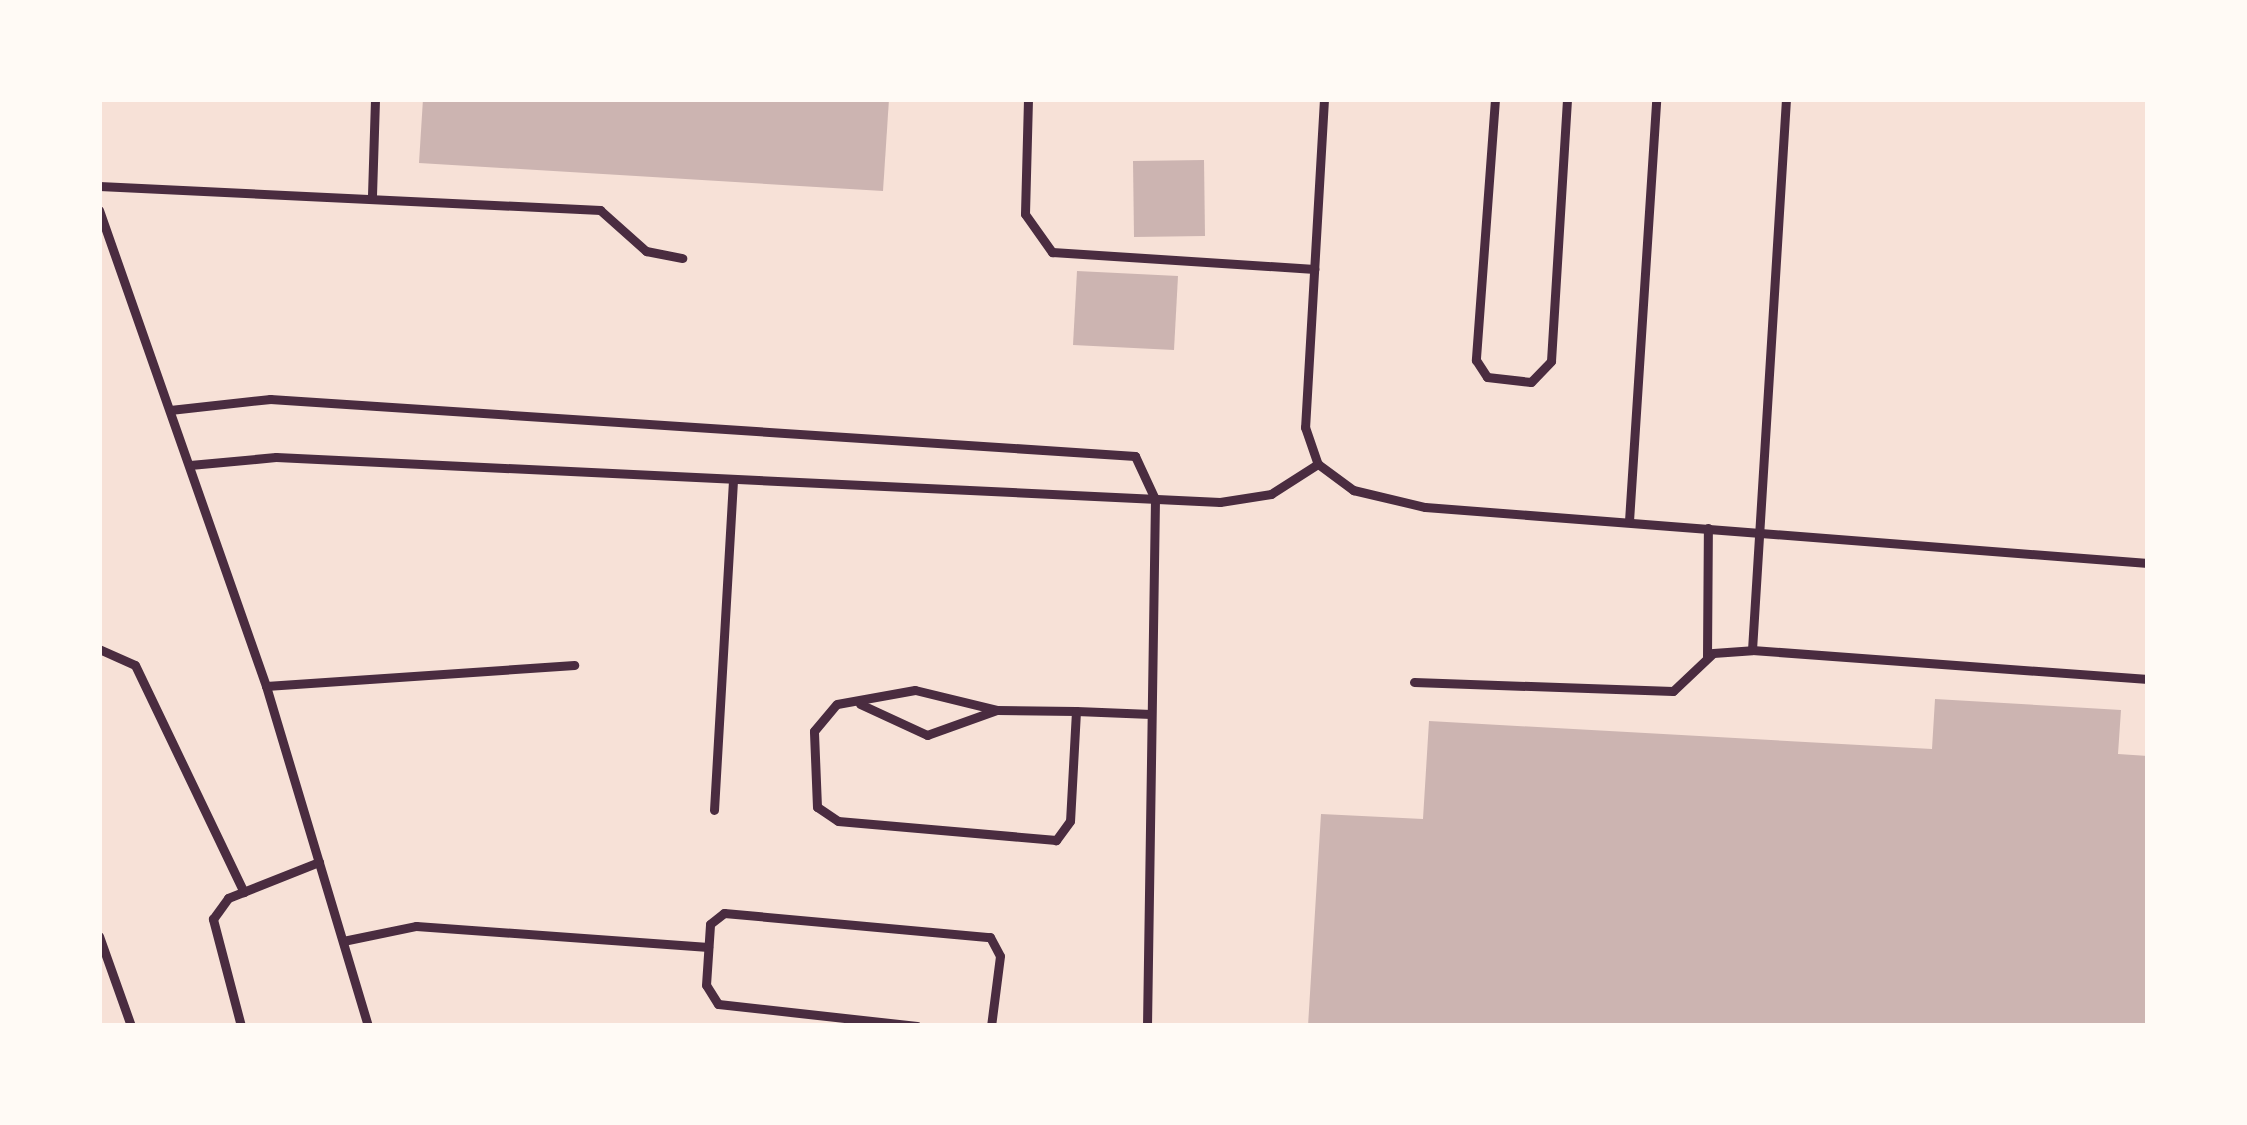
<!DOCTYPE html>
<style>
body{margin:0}
#map{position:relative;width:2247px;height:1125px;overflow:hidden;background:#f7e1d7;font-family:"Titillium Web",sans-serif}
div>[style]{position:absolute}
.building>*{inset:0;background:#ccb4b1}
.service>*{height:9px;margin:-4.5px;padding:0 4.5px;transform-origin:4.5px;border-radius:4.5px;background:#4a2c40}
span{translate:-50% -50%;white-space:nowrap;text-align:center;line-height:1.15;-webkit-text-stroke:12px #fffaf5;paint-order:stroke}
.frame{position:absolute;inset:0;border:102px solid #fffaf5;pointer-events:none}
</style>
<div id="map">
<div class="building">
<div style="clip-path:polygon(423px 99px,889px 99px,883px 191px,419px 163px)"></div>
<div style="clip-path:polygon(1204px 160px,1205px 236px,1134px 237px,1133px 161px)"></div>
<div style="clip-path:polygon(1077px 271px,1178px 276px,1174px 350px,1073px 345px)"></div>
<div style="clip-path:polygon(1935px 699px,2121px 710px,2118px 754px,2148px 756px,2148px 1026px,1308px 1026px,1321px 814px,1423px 819px,1429px 721px,1932px 749px)"></div>
</div>
<div class="service">
<div style="left:1028px;top:99px;width:115px;rotate:91.5deg"></div>
<div style="left:1025px;top:214px;width:47px;rotate:54.6deg"></div>
<div style="left:1052px;top:252px;width:263px;rotate:3.7deg"></div>
<div style="left:1324px;top:99px;width:329px;rotate:93.3deg"></div>
<div style="left:1305px;top:427px;width:39px;rotate:71deg"></div>
<div style="left:1318px;top:464px;width:44px;rotate:36.6deg"></div>
<div style="left:1353px;top:490px;width:74px;rotate:13.3deg"></div>
<div style="left:1425px;top:507px;width:725px;rotate:4.43deg"></div>
<div style="left:1495px;top:99px;width:262px;rotate:94.2deg"></div>
<div style="left:1476px;top:360px;width:20px;rotate:57deg"></div>
<div style="left:1487px;top:377px;width:44px;rotate:6.5deg"></div>
<div style="left:1531px;top:382px;width:29px;rotate:-46deg"></div>
<div style="left:1551px;top:361px;width:262px;rotate:-86.5deg"></div>
<div style="left:99px;top:186px;width:502px;rotate:2.74deg"></div>
<div style="left:600px;top:210px;width:62px;rotate:41.7deg"></div>
<div style="left:646px;top:251px;width:37px;rotate:11deg"></div>
<div style="left:372px;top:195px;width:96px;rotate:-88.2deg"></div>
<div style="left:99px;top:210px;width:504px;rotate:70.67deg"></div>
<div style="left:266px;top:686px;width:355px;rotate:73.3deg"></div>
<div style="left:170px;top:410px;width:101px;rotate:-6.3deg"></div>
<div style="left:270px;top:399px;width:867px;rotate:3.77deg"></div>
<div style="left:1135px;top:456px;width:47px;rotate:65.1deg"></div>
<div style="left:1155px;top:499px;width:527px;rotate:90.87deg"></div>
<div style="left:190px;top:465px;width:86px;rotate:-5.3deg"></div>
<div style="left:276px;top:457px;width:945px;rotate:2.73deg"></div>
<div style="left:1220px;top:502px;width:52px;rotate:-8.9deg"></div>
<div style="left:1271px;top:494px;width:56px;rotate:-32.6deg"></div>
<div style="left:1629px;top:521px;width:423px;rotate:-86.3deg"></div>
<div style="left:99px;top:649px;width:39px;rotate:24deg"></div>
<div style="left:135px;top:665px;width:252px;rotate:64.4deg"></div>
<div style="left:1752px;top:650px;width:552px;rotate:-86.47deg"></div>
<div style="left:1707px;top:657px;width:129px;rotate:-89.6deg"></div>
<div style="left:1414px;top:682px;width:259px;rotate:2deg"></div>
<div style="left:1673px;top:691px;width:55px;rotate:-43.5deg"></div>
<div style="left:1713px;top:653px;width:39px;rotate:-4deg"></div>
<div style="left:1752px;top:650px;width:397px;rotate:4.2deg"></div>
<div style="left:266px;top:686px;width:309px;rotate:-3.9deg"></div>
<div style="left:860px;top:704px;width:74px;rotate:24.8deg"></div>
<div style="left:927px;top:735px;width:74px;rotate:-19.7deg"></div>
<div style="left:1076px;top:711px;width:110px;rotate:93.1deg"></div>
<div style="left:1070px;top:821px;width:24px;rotate:126deg"></div>
<div style="left:1056px;top:840px;width:219px;rotate:-175deg"></div>
<div style="left:838px;top:821px;width:25px;rotate:-146deg"></div>
<div style="left:817px;top:807px;width:76px;rotate:-92.3deg"></div>
<div style="left:814px;top:731px;width:35px;rotate:-50deg"></div>
<div style="left:837px;top:704px;width:79px;rotate:-10.2deg"></div>
<div style="left:915px;top:690px;width:84px;rotate:13.7deg"></div>
<div style="left:997px;top:710px;width:79px;rotate:0.7deg"></div>
<div style="left:1076px;top:711px;width:75px;rotate:2.3deg"></div>
<div style="left:714px;top:810px;width:330px;rotate:-86.7deg"></div>
<div style="left:99px;top:936px;width:96px;rotate:70.4deg"></div>
<div style="left:343px;top:941px;width:75px;rotate:-11.6deg"></div>
<div style="left:416px;top:926px;width:293px;rotate:4.1deg"></div>
<div style="left:241px;top:1026px;width:111px;rotate:-104.7deg"></div>
<div style="left:213px;top:919px;width:26px;rotate:-54deg"></div>
<div style="left:228px;top:898px;width:98px;rotate:-21.6deg"></div>
<div style="left:917px;top:1026px;width:200px;rotate:-173.7deg"></div>
<div style="left:718px;top:1004px;width:22px;rotate:-122deg"></div>
<div style="left:706px;top:985px;width:61px;rotate:-86.2deg"></div>
<div style="left:710px;top:924px;width:18px;rotate:-38deg"></div>
<div style="left:724px;top:913px;width:267px;rotate:5.2deg"></div>
<div style="left:990px;top:937px;width:21px;rotate:62deg"></div>
<div style="left:1000px;top:956px;width:71px;rotate:97.3deg"></div>
</div>
<div class="frame"></div>
</div>
